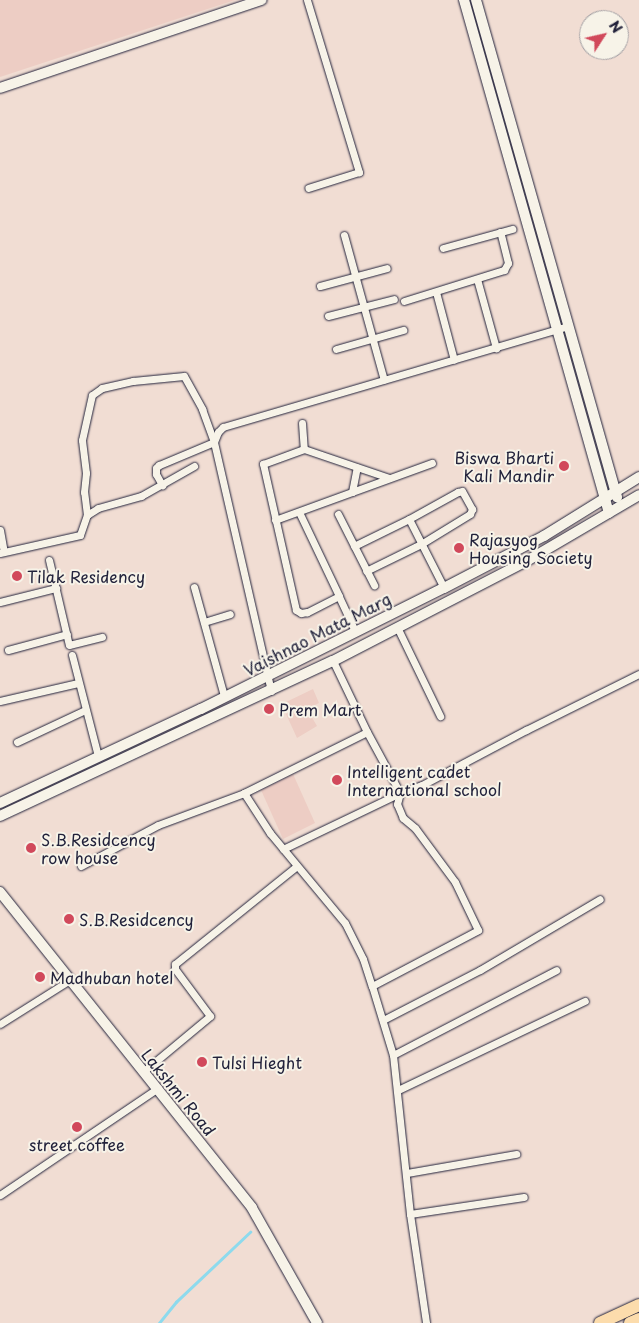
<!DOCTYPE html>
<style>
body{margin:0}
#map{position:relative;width:639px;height:1323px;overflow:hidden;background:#f1ddd3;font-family:"Playpen Sans",sans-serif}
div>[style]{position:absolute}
.built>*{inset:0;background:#edcdc4}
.stream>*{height:2.5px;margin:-1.25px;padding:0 1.25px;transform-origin:1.25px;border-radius:1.25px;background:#8ddaed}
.roads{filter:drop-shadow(0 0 1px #22223b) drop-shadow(0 0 1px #22223b)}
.street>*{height:7px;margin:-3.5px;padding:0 3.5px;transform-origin:3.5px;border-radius:3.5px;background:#f7f3e8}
.secondary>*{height:10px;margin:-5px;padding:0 5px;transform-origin:5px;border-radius:5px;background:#f7f3e8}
.highway>*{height:12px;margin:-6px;padding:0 6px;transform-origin:6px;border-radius:6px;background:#fcdcac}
.dots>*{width:14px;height:14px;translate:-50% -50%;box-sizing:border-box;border:2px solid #f7f3e8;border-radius:50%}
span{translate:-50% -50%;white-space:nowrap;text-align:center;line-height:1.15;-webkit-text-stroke:4px #f7f3e8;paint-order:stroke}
.poi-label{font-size:16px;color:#22223b}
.right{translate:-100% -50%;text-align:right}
.left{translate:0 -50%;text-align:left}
.street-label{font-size:16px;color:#22223b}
.north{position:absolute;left:579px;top:10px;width:50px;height:50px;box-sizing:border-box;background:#f7f3e8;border:1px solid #a29fa3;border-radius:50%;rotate:55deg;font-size:14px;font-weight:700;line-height:20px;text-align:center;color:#22223b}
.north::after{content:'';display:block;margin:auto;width:18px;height:22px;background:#d1495b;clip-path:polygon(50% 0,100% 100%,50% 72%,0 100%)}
</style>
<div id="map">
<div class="built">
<div style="clip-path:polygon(0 0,235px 0,0 77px)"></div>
<div style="clip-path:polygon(313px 689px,319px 703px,307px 709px,317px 726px,297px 738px,286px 714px,288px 713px,284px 703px)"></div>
<div style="clip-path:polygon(293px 774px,315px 823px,283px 839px,261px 790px)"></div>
</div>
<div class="stream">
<div style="left:159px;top:1323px;width:27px;rotate:-51deg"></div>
<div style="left:176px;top:1302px;width:102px;rotate:-43.4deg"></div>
</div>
<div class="roads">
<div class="street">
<div style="left:307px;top:0;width:180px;rotate:73.2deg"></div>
<div style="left:359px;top:172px;width:53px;rotate:162.6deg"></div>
<div style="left:344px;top:235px;width:150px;rotate:74.6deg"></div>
<div style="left:443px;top:248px;width:72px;rotate:-15.4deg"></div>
<div style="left:477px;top:279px;width:72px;rotate:74.6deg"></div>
<div style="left:320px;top:286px;width:69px;rotate:-15deg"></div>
<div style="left:436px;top:292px;width:70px;rotate:75.2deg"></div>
<div style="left:404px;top:301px;width:105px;rotate:-17.2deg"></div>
<div style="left:504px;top:270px;width:8px;rotate:-60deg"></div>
<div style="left:508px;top:263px;width:32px;rotate:-104deg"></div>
<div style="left:328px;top:316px;width:68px;rotate:-14.4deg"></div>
<div style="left:336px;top:349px;width:70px;rotate:-15.8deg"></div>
<div style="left:302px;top:423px;width:26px;rotate:86deg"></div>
<div style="left:352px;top:492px;width:25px;rotate:-79deg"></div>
<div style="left:299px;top:512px;width:93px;rotate:64.5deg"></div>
<div style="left:338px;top:514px;width:80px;rotate:63.1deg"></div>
<div style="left:87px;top:515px;width:23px;rotate:-97deg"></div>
<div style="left:84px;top:492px;width:19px;rotate:-84deg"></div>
<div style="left:86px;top:473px;width:33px;rotate:-97deg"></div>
<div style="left:82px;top:440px;width:46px;rotate:-77.5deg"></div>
<div style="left:92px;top:395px;width:12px;rotate:-35deg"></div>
<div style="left:102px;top:388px;width:32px;rotate:-13deg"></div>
<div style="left:133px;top:381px;width:51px;rotate:-5.6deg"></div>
<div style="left:184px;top:376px;width:38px;rotate:61deg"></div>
<div style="left:202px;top:409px;width:35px;rotate:70deg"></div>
<div style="left:214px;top:442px;width:60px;rotate:157.3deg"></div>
<div style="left:159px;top:465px;width:4px;rotate:135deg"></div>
<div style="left:156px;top:468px;width:6px;rotate:90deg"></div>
<div style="left:156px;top:474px;width:13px;rotate:61deg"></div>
<div style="left:409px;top:519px;width:77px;rotate:63.1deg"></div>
<div style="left:275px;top:520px;width:167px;rotate:-20deg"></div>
<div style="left:0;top:530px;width:22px;rotate:80deg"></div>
<div style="left:354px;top:546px;width:61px;rotate:-26.1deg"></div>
<div style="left:409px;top:519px;width:56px;rotate:-28.9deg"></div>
<div style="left:458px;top:492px;width:4px;rotate:-14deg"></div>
<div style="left:462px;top:491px;width:21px;rotate:61deg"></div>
<div style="left:472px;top:509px;width:5px;rotate:112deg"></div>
<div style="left:470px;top:514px;width:57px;rotate:148.5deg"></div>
<div style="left:421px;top:544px;width:61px;rotate:153.9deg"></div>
<div style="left:0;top:553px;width:82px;rotate:-12.7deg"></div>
<div style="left:80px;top:535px;width:21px;rotate:-71deg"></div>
<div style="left:87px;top:515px;width:13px;rotate:-32deg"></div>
<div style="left:98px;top:508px;width:45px;rotate:-15.6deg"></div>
<div style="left:141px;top:496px;width:61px;rotate:-29.5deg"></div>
<div style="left:49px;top:560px;width:87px;rotate:76.8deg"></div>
<div style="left:69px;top:645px;width:34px;rotate:-14deg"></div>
<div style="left:194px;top:587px;width:113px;rotate:74.6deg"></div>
<div style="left:0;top:602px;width:58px;rotate:-14deg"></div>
<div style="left:204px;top:622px;width:27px;rotate:-17deg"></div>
<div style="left:398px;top:629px;width:97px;rotate:64.2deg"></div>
<div style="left:355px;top:631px;width:38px;rotate:-115deg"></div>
<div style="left:339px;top:596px;width:36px;rotate:153deg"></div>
<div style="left:307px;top:612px;width:6px;rotate:171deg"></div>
<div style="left:301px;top:613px;width:6px;rotate:-149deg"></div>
<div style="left:296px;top:610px;width:150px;rotate:-102.7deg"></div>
<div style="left:263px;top:464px;width:44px;rotate:-20.1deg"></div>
<div style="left:304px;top:449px;width:90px;rotate:18.8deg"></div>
<div style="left:8px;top:650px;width:61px;rotate:-15.2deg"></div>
<div style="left:72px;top:655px;width:104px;rotate:75.6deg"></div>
<div style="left:271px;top:691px;width:255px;rotate:-102.9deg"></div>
<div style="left:214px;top:442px;width:11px;rotate:-68deg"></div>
<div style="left:218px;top:432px;width:7px;rotate:-45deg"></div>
<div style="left:223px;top:427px;width:360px;rotate:-16.3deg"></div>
<div style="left:0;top:701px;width:80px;rotate:-13deg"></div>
<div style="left:367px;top:732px;width:69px;rotate:61.6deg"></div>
<div style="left:400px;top:793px;width:23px;rotate:-20deg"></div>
<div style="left:422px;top:785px;width:118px;rotate:-27.9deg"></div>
<div style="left:526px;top:730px;width:126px;rotate:-26.4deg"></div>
<div style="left:17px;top:742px;width:75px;rotate:-25.2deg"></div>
<div style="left:244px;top:793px;width:48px;rotate:57deg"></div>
<div style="left:270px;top:833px;width:117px;rotate:50.2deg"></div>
<div style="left:345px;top:923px;width:40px;rotate:63.4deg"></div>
<div style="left:363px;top:959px;width:28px;rotate:72deg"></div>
<div style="left:372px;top:986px;width:72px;rotate:73.1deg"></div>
<div style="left:393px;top:1055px;width:160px;rotate:83.9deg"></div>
<div style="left:410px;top:1214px;width:110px;rotate:81.6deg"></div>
<div style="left:283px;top:849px;width:130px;rotate:-25.6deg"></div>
<div style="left:81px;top:866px;width:87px;rotate:-28deg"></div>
<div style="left:158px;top:825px;width:92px;rotate:-20.4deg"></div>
<div style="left:244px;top:793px;width:137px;rotate:-26.4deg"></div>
<div style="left:367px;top:732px;width:79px;rotate:-115.6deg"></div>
<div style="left:372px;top:986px;width:120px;rotate:-27.8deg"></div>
<div style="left:478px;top:930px;width:53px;rotate:-115.6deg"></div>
<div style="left:455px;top:882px;width:67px;rotate:-126.5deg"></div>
<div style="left:415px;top:828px;width:16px;rotate:-140deg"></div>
<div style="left:403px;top:818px;width:15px;rotate:-113deg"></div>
<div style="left:397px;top:804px;width:11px;rotate:-75deg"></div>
<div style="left:383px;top:1020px;width:109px;rotate:-27.3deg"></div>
<div style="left:480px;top:970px;width:139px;rotate:-30.6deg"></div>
<div style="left:0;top:1024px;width:83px;rotate:-32.2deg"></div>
<div style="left:393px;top:1055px;width:184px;rotate:-27.5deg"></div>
<div style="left:144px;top:1071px;width:86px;rotate:-39.8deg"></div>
<div style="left:210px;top:1016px;width:59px;rotate:-126.7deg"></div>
<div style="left:175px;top:969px;width:5px;rotate:-90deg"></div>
<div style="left:175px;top:964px;width:156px;rotate:-38.8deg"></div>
<div style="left:398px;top:1090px;width:207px;rotate:-25.5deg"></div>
<div style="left:407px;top:1173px;width:111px;rotate:-9.9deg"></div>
<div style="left:0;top:1195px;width:191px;rotate:-34.1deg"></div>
<div style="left:410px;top:1214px;width:115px;rotate:-8.5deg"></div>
</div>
<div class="secondary">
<div style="left:464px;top:0;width:533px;rotate:74.22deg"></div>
<div style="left:476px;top:0;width:517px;rotate:74.16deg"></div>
<div style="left:0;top:88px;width:276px;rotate:-18.6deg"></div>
<div style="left:0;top:803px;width:222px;rotate:-25.1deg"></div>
<div style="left:201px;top:709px;width:271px;rotate:-26.5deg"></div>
<div style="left:444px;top:588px;width:113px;rotate:-27.5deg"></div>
<div style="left:544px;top:536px;width:112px;rotate:-31.8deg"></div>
<div style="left:0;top:816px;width:367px;rotate:-25deg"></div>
<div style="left:333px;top:661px;width:216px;rotate:-27.3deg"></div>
<div style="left:525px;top:562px;width:132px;rotate:-30.4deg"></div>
<div style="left:0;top:892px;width:404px;rotate:51.4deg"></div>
<div style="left:252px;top:1208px;width:132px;rotate:60.5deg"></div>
</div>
<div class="highway">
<div style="left:600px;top:1323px;width:43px;rotate:-24.8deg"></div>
<div style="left:630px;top:1323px;width:10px;rotate:-24deg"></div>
</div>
</div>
<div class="dots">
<div style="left:564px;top:466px;background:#d1495b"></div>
<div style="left:459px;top:548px;background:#d1495b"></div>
<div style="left:17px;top:576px;background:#d1495b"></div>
<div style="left:269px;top:709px;background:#d1495b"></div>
<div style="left:337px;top:780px;background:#d1495b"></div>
<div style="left:31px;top:848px;background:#d1495b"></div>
<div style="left:69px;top:919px;background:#d1495b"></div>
<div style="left:40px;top:977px;background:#d1495b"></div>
<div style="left:202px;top:1062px;background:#d1495b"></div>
<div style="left:77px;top:1127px;background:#d1495b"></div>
</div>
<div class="poi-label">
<span class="right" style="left:554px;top:466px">Biswa Bharti<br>Kali Mandir</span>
<span class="left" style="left:469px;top:548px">Rajasyog<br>Housing Society</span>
<span class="left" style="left:27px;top:576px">Tilak Residency</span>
<span class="left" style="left:279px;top:709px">Prem Mart</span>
<span class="left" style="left:347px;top:780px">Intelligent cadet<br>International school</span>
<span class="left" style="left:41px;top:848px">S.B.Residcency<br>row house</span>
<span class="left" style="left:79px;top:919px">S.B.Residcency</span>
<span class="left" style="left:50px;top:977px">Madhuban hotel</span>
<span class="left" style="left:212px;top:1062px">Tulsi Hieght</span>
<span style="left:77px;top:1144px">street coffee</span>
</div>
<div class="street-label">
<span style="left:317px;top:634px;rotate:-27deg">Vaishnao Mata Marg</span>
<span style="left:179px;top:1092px;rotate:51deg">Lakshmi Road</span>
</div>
<div class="north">N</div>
</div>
